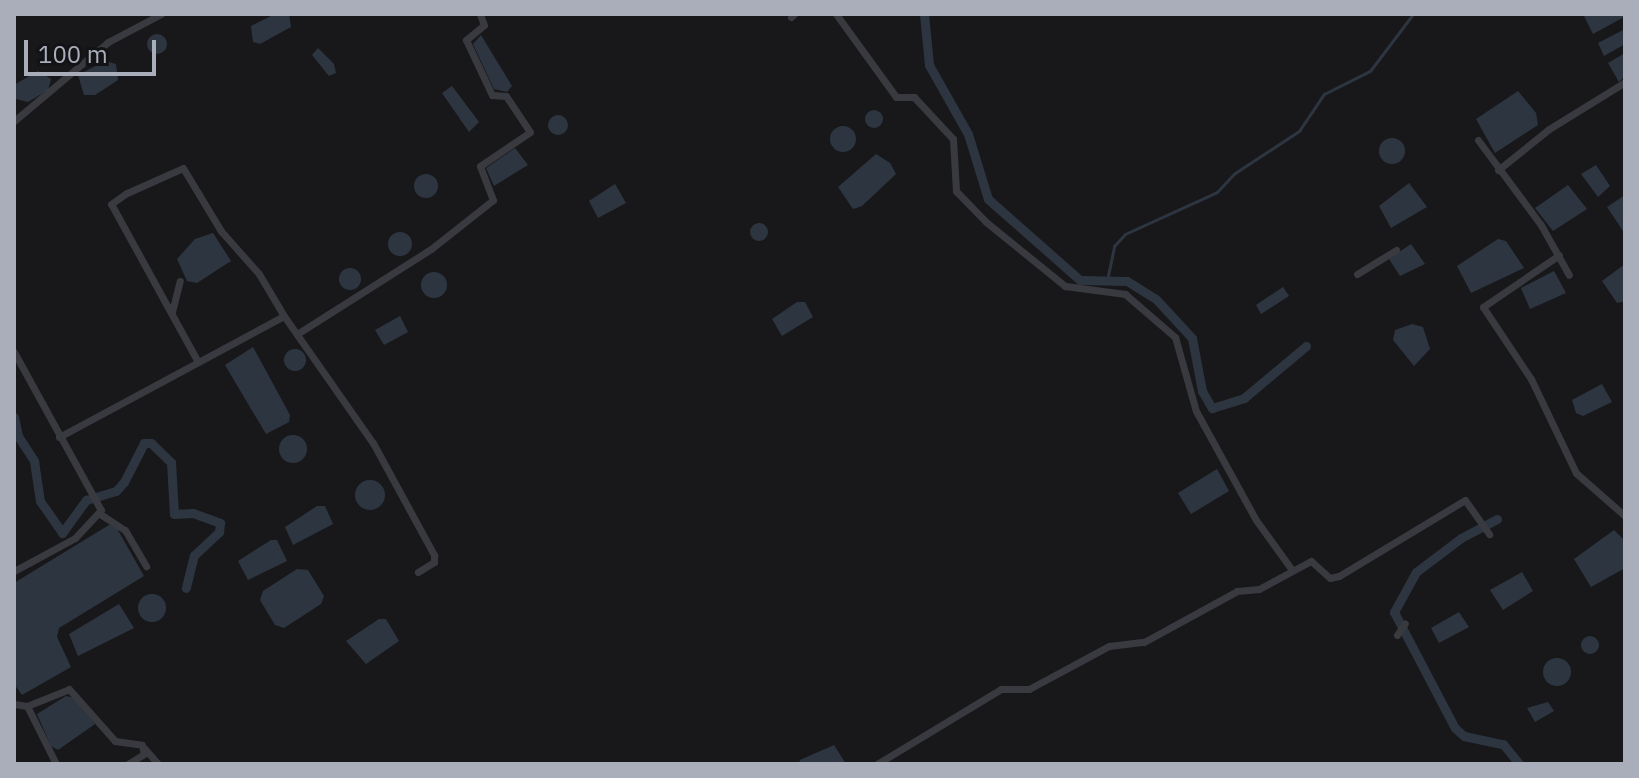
<!DOCTYPE html>
<style>
body{margin:0}
#map{position:relative;width:1639px;height:778px;overflow:hidden;background:#18181b;font-family:"IBM Plex Sans",sans-serif}
div>[style]{position:absolute}
.water>*{inset:0;background:#2d3640}
.round{border-radius:50%}
.stream>*{height:3px;margin:-1.5px;padding:0 1.5px;transform-origin:1.5px;border-radius:1.5px;background:#2d3640}
.canal>*{height:9px;margin:-4.5px;padding:0 4.5px;transform-origin:4.5px;border-radius:4.5px;background:#2d3640}
.street>*{height:7px;margin:-3.5px;padding:0 3.5px;transform-origin:3.5px;border-radius:3.5px;background:#393a40}
span{translate:-50% -50%;white-space:nowrap;text-align:center;line-height:1.15;-webkit-text-stroke:6px #131316;paint-order:stroke}
.frame{position:absolute;inset:0;border:16px solid #aaaebb;pointer-events:none}
.scale{position:absolute;left:24px;top:40px;width:132px;height:36px;box-sizing:border-box;border:4px solid #aaaebb;border-top:0;padding-left:10px;font-size:24px;line-height:28px;white-space:nowrap;color:#aaaebb;-webkit-text-stroke:6px #131316;paint-order:stroke}
</style>
<div id="map">
<div class="water">
<div style="clip-path:polygon(275px 14px,289px 14px,291px 27px,260px 44px,253px 42px,251px 26px)"></div>
<div style="clip-path:polygon(1583px 14px,1623px 14px,1624px 17px,1593px 34px)"></div>
<div style="clip-path:polygon(1625px 29px,1625px 44px,1604px 56px,1598px 43px)"></div>
<div class="round" style="left:147px;top:34px;width:20px;height:20px"></div>
<div style="clip-path:polygon(481px 35px,512px 86px,507px 92px,494px 89px,473px 44px)"></div>
<div style="clip-path:polygon(318px 48px,334px 64px,336px 73px,329px 76px,312px 55px)"></div>
<div style="clip-path:polygon(1625px 53px,1625px 76px,1619px 82px,1608px 63px)"></div>
<div style="clip-path:polygon(105px 61px,116px 64px,118px 80px,95px 95px,84px 95px,78px 75px)"></div>
<div style="clip-path:polygon(38px 71px,51px 79px,48px 90px,28px 102px,16px 99px,14px 85px)"></div>
<div style="clip-path:polygon(452px 86px,479px 122px,469px 132px,442px 93px)"></div>
<div style="clip-path:polygon(1518px 91px,1536px 113px,1538px 125px,1495px 153px,1476px 119px)"></div>
<div class="round" style="left:865px;top:110px;width:18px;height:18px"></div>
<div class="round" style="left:548px;top:115px;width:20px;height:20px"></div>
<div class="round" style="left:830px;top:126px;width:26px;height:26px"></div>
<div class="round" style="left:1379px;top:138px;width:26px;height:26px"></div>
<div style="clip-path:polygon(515px 148px,528px 165px,494px 186px,486px 168px)"></div>
<div style="clip-path:polygon(876px 154px,890px 163px,896px 174px,862px 206px,853px 209px,838px 187px)"></div>
<div style="clip-path:polygon(1596px 165px,1610px 186px,1598px 197px,1581px 174px)"></div>
<div class="round" style="left:414px;top:174px;width:24px;height:24px"></div>
<div style="clip-path:polygon(1409px 183px,1427px 207px,1391px 228px,1379px 206px)"></div>
<div style="clip-path:polygon(615px 184px,626px 203px,598px 218px,589px 201px)"></div>
<div style="clip-path:polygon(1568px 185px,1587px 209px,1553px 231px,1535px 208px)"></div>
<div style="clip-path:polygon(1625px 195px,1625px 234px,1607px 207px)"></div>
<div class="round" style="left:750px;top:223px;width:18px;height:18px"></div>
<div class="round" style="left:388px;top:232px;width:24px;height:24px"></div>
<div style="clip-path:polygon(213px 233px,231px 261px,197px 283px,187px 281px,177px 259px,195px 239px)"></div>
<div style="clip-path:polygon(1498px 239px,1506px 241px,1524px 268px,1471px 293px,1457px 266px)"></div>
<div style="clip-path:polygon(1411px 244px,1425px 264px,1400px 276px,1389px 259px)"></div>
<div style="clip-path:polygon(1625px 264px,1625px 301px,1617px 303px,1602px 281px)"></div>
<div class="round" style="left:339px;top:268px;width:22px;height:22px"></div>
<div style="clip-path:polygon(1554px 271px,1566px 293px,1530px 309px,1521px 288px)"></div>
<div class="round" style="left:421px;top:272px;width:26px;height:26px"></div>
<div style="clip-path:polygon(1283px 287px,1289px 296px,1261px 314px,1256px 305px)"></div>
<div style="clip-path:polygon(797px 302px,805px 302px,813px 317px,782px 336px,772px 319px)"></div>
<div style="clip-path:polygon(400px 316px,408px 332px,384px 345px,375px 330px)"></div>
<div style="clip-path:polygon(1412px 324px,1423px 327px,1430px 349px,1414px 366px,1393px 340px,1395px 330px)"></div>
<div style="clip-path:polygon(253px 347px,290px 415px,289px 422px,266px 434px,225px 365px)"></div>
<div class="round" style="left:284px;top:349px;width:22px;height:22px"></div>
<div style="clip-path:polygon(1602px 384px,1612px 402px,1583px 416px,1576px 413px,1572px 400px)"></div>
<div class="round" style="left:279px;top:435px;width:28px;height:28px"></div>
<div style="clip-path:polygon(1217px 469px,1229px 491px,1191px 514px,1178px 493px)"></div>
<div class="round" style="left:355px;top:480px;width:30px;height:30px"></div>
<div style="clip-path:polygon(317px 506px,325px 506px,333px 524px,293px 545px,285px 527px)"></div>
<div style="clip-path:polygon(109px 525px,115px 525px,144px 576px,59px 628px,57px 637px,71px 667px,22px 695px,14px 684px,14px 583px)"></div>
<div style="clip-path:polygon(1614px 530px,1625px 541px,1625px 568px,1591px 587px,1574px 559px)"></div>
<div style="clip-path:polygon(271px 540px,277px 540px,287px 561px,248px 580px,238px 561px)"></div>
<div style="clip-path:polygon(297px 569px,308px 570px,324px 596px,321px 604px,284px 628px,275px 625px,260px 600px,263px 591px)"></div>
<div style="clip-path:polygon(1522px 572px,1533px 591px,1503px 610px,1490px 590px)"></div>
<div class="round" style="left:138px;top:594px;width:28px;height:28px"></div>
<div style="clip-path:polygon(119px 604px,134px 628px,78px 656px,69px 634px)"></div>
<div style="clip-path:polygon(1459px 612px,1469px 627px,1439px 643px,1431px 628px)"></div>
<div style="clip-path:polygon(379px 619px,386px 619px,399px 641px,366px 664px,346px 641px)"></div>
<div class="round" style="left:1581px;top:636px;width:18px;height:18px"></div>
<div class="round" style="left:1543px;top:658px;width:28px;height:28px"></div>
<div style="clip-path:polygon(66px 696px,75px 698px,95px 724px,58px 750px,51px 746px,37px 714px)"></div>
<div style="clip-path:polygon(1548px 702px,1554px 711px,1535px 722px,1527px 708px)"></div>
<div style="clip-path:polygon(834px 745px,846px 764px,799px 764px,800px 760px)"></div>
</div>
<div class="stream">
<div style="left:1107px;top:280px;width:35px;rotate:-78deg"></div>
<div style="left:1114px;top:246px;width:16px;rotate:-47deg"></div>
<div style="left:1125px;top:234px;width:101px;rotate:-24.5deg"></div>
<div style="left:1217px;top:192px;width:26px;rotate:-47deg"></div>
<div style="left:1235px;top:173px;width:77px;rotate:-33.3deg"></div>
<div style="left:1299px;top:131px;width:45px;rotate:-56deg"></div>
<div style="left:1324px;top:94px;width:51px;rotate:-26.6deg"></div>
<div style="left:1370px;top:71px;width:71px;rotate:-53deg"></div>
</div>
<div class="canal">
<div style="left:924px;top:14px;width:51px;rotate:84.4deg"></div>
<div style="left:929px;top:65px;width:79px;rotate:60.5deg"></div>
<div style="left:968px;top:134px;width:68px;rotate:72.9deg"></div>
<div style="left:988px;top:199px;width:123px;rotate:41.4deg"></div>
<div style="left:1080px;top:280px;width:47px;rotate:1.2deg"></div>
<div style="left:1127px;top:281px;width:34px;rotate:32deg"></div>
<div style="left:1156px;top:299px;width:53px;rotate:47.3deg"></div>
<div style="left:1192px;top:338px;width:54px;rotate:79.3deg"></div>
<div style="left:1202px;top:391px;width:20px;rotate:60deg"></div>
<div style="left:1212px;top:408px;width:34px;rotate:-17deg"></div>
<div style="left:1244px;top:398px;width:81px;rotate:-40deg"></div>
<div style="left:14px;top:417px;width:19px;rotate:78deg"></div>
<div style="left:18px;top:436px;width:30px;rotate:57deg"></div>
<div style="left:34px;top:461px;width:40px;rotate:81.5deg"></div>
<div style="left:40px;top:501px;width:39px;rotate:55deg"></div>
<div style="left:62px;top:533px;width:41px;rotate:-54deg"></div>
<div style="left:86px;top:500px;width:31px;rotate:-17deg"></div>
<div style="left:116px;top:491px;width:12px;rotate:-48deg"></div>
<div style="left:124px;top:482px;width:44px;rotate:-62.9deg"></div>
<div style="left:144px;top:443px;width:7px"></div>
<div style="left:151px;top:443px;width:28px;rotate:44deg"></div>
<div style="left:171px;top:462px;width:52px;rotate:86.7deg"></div>
<div style="left:174px;top:514px;width:19px;rotate:-3deg"></div>
<div style="left:193px;top:513px;width:29px;rotate:20deg"></div>
<div style="left:220px;top:523px;width:9px;rotate:96deg"></div>
<div style="left:219px;top:532px;width:34px;rotate:137deg"></div>
<div style="left:194px;top:555px;width:34px;rotate:104deg"></div>
<div style="left:1497px;top:519px;width:41px;rotate:152.2deg"></div>
<div style="left:1461px;top:538px;width:56px;rotate:142.9deg"></div>
<div style="left:1416px;top:572px;width:46px;rotate:118.8deg"></div>
<div style="left:1394px;top:612px;width:131px;rotate:62.3deg"></div>
<div style="left:1455px;top:728px;width:12px;rotate:42deg"></div>
<div style="left:1464px;top:736px;width:40px;rotate:12deg"></div>
<div style="left:1503px;top:744px;width:26px;rotate:51deg"></div>
</div>
<div class="street">
<div style="left:836px;top:14px;width:102px;rotate:54.1deg"></div>
<div style="left:896px;top:97px;width:18px"></div>
<div style="left:914px;top:97px;width:57px;rotate:47.1deg"></div>
<div style="left:953px;top:139px;width:52px;rotate:86.7deg"></div>
<div style="left:956px;top:191px;width:43px;rotate:45.9deg"></div>
<div style="left:986px;top:222px;width:102px;rotate:39deg"></div>
<div style="left:1065px;top:286px;width:61px;rotate:7.6deg"></div>
<div style="left:1125px;top:294px;width:66px;rotate:40.7deg"></div>
<div style="left:1175px;top:337px;width:77px;rotate:74.2deg"></div>
<div style="left:1196px;top:411px;width:124px;rotate:61.2deg"></div>
<div style="left:1256px;top:520px;width:62px;rotate:54.2deg"></div>
<div style="left:791px;top:17px;width:4px;rotate:-45deg"></div>
<div style="left:14px;top:121px;width:123px;rotate:-40deg"></div>
<div style="left:108px;top:42px;width:60px;rotate:-27.8deg"></div>
<div style="left:1478px;top:140px;width:106px;rotate:53.5deg"></div>
<div style="left:1541px;top:225px;width:57px;rotate:60.8deg"></div>
<div style="left:1498px;top:170px;width:65px;rotate:-38.8deg"></div>
<div style="left:1549px;top:129px;width:89px;rotate:-31.7deg"></div>
<div style="left:1559px;top:255px;width:92px;rotate:145.6deg"></div>
<div style="left:1483px;top:307px;width:87px;rotate:56.3deg"></div>
<div style="left:1531px;top:379px;width:104px;rotate:64.4deg"></div>
<div style="left:1576px;top:473px;width:65px;rotate:41.3deg"></div>
<div style="left:1357px;top:274px;width:46px;rotate:-31.6deg"></div>
<div style="left:172px;top:312px;width:32px;rotate:-76deg"></div>
<div style="left:297px;top:334px;width:159px;rotate:-32.4deg"></div>
<div style="left:431px;top:249px;width:79px;rotate:-38.3deg"></div>
<div style="left:493px;top:200px;width:36px;rotate:-111deg"></div>
<div style="left:480px;top:166px;width:60px;rotate:-34.2deg"></div>
<div style="left:530px;top:132px;width:43px;rotate:-123.7deg"></div>
<div style="left:506px;top:96px;width:14px;rotate:-176deg"></div>
<div style="left:492px;top:95px;width:61px;rotate:-115.3deg"></div>
<div style="left:466px;top:40px;width:23px;rotate:-40deg"></div>
<div style="left:484px;top:25px;width:12px;rotate:-110deg"></div>
<div style="left:14px;top:352px;width:180px;rotate:61.2deg"></div>
<div style="left:101px;top:510px;width:38px;rotate:133deg"></div>
<div style="left:75px;top:538px;width:69px;rotate:151.6deg"></div>
<div style="left:198px;top:362px;width:180px;rotate:-118.8deg"></div>
<div style="left:111px;top:204px;width:19px;rotate:-35deg"></div>
<div style="left:127px;top:193px;width:61px;rotate:-24.1deg"></div>
<div style="left:183px;top:168px;width:74px;rotate:58.9deg"></div>
<div style="left:221px;top:231px;width:57px;rotate:48.5deg"></div>
<div style="left:259px;top:274px;width:49px;rotate:59.2deg"></div>
<div style="left:59px;top:437px;width:255px;rotate:-28.3deg"></div>
<div style="left:284px;top:316px;width:155px;rotate:55deg"></div>
<div style="left:373px;top:443px;width:128px;rotate:61.4deg"></div>
<div style="left:434px;top:555px;width:7px;rotate:90deg"></div>
<div style="left:434px;top:562px;width:19px;rotate:148deg"></div>
<div style="left:100px;top:514px;width:30px;rotate:33deg"></div>
<div style="left:125px;top:530px;width:42px;rotate:59.7deg"></div>
<div style="left:1397px;top:635px;width:14px;rotate:-56deg"></div>
<div style="left:14px;top:704px;width:13px;rotate:9deg"></div>
<div style="left:27px;top:706px;width:45px;rotate:-22deg"></div>
<div style="left:69px;top:689px;width:69px;rotate:48.5deg"></div>
<div style="left:115px;top:741px;width:27px;rotate:8deg"></div>
<div style="left:142px;top:745px;width:9px;rotate:77deg"></div>
<div style="left:144px;top:754px;width:19px;rotate:148deg"></div>
<div style="left:27px;top:706px;width:65px;rotate:63.4deg"></div>
<div style="left:145px;top:749px;width:20px;rotate:49deg"></div>
<div style="left:877px;top:764px;width:145px;rotate:-31.2deg"></div>
<div style="left:1001px;top:689px;width:28px"></div>
<div style="left:1029px;top:689px;width:91px;rotate:-28.3deg"></div>
<div style="left:1109px;top:646px;width:35px;rotate:-7deg"></div>
<div style="left:1144px;top:642px;width:106px;rotate:-28.7deg"></div>
<div style="left:1237px;top:591px;width:22px;rotate:-5deg"></div>
<div style="left:1259px;top:589px;width:59px;rotate:-28.3deg"></div>
<div style="left:1311px;top:561px;width:25px;rotate:42deg"></div>
<div style="left:1330px;top:578px;width:9px;rotate:-13deg"></div>
<div style="left:1339px;top:576px;width:147px;rotate:-31.1deg"></div>
<div style="left:1465px;top:500px;width:42px;rotate:54.8deg"></div>
</div>
<div class="frame"></div>
<div class="scale">100 m</div>
</div>
